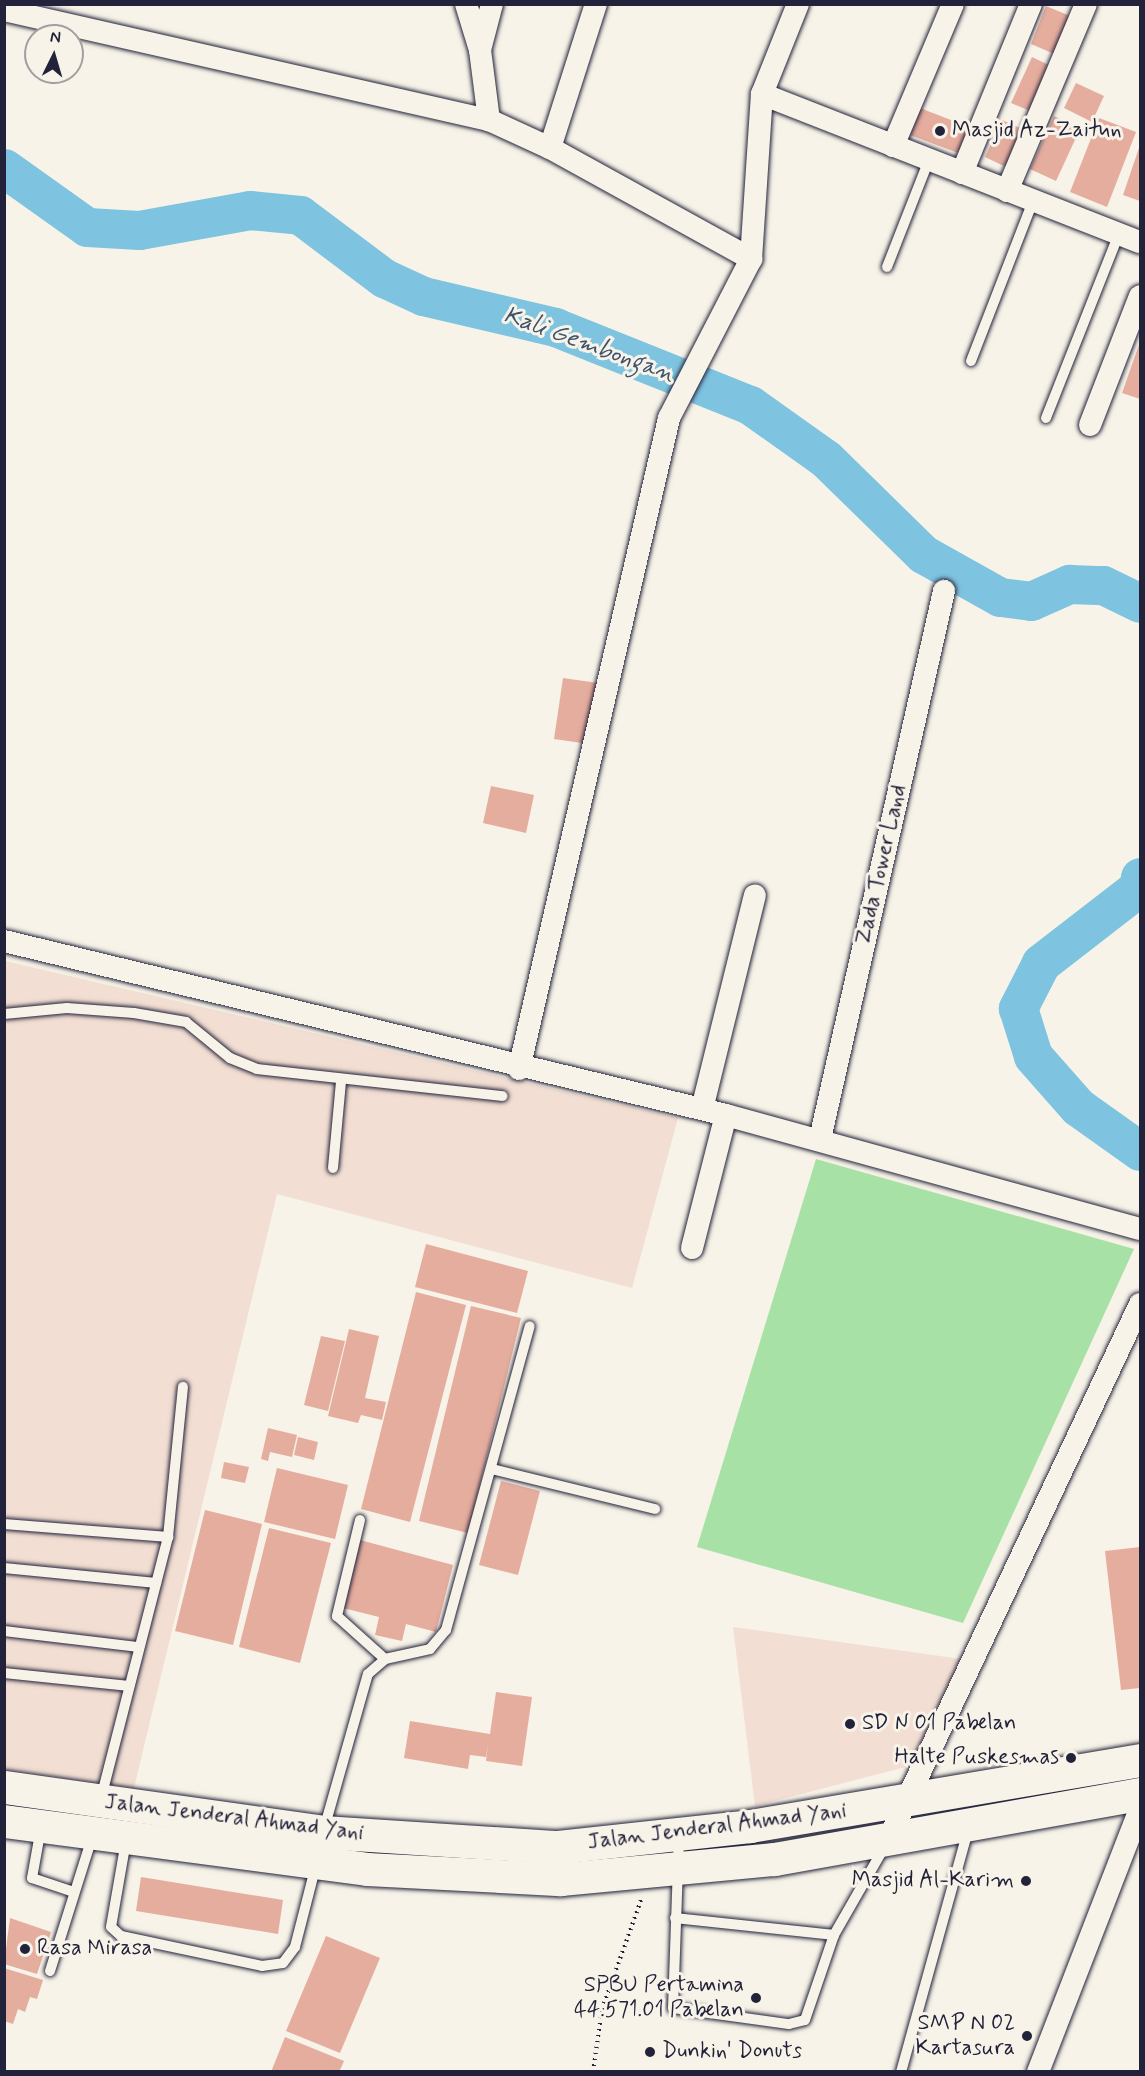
<!DOCTYPE html>
<style>
body{margin:0}
#map{position:relative;width:1145px;height:2076px;overflow:hidden;background:#f7f3e8;font-family:Mynerve,sans-serif}
div>[style]{position:absolute}
.built>*{inset:0;background:#f2ded2}
.green>*{inset:0;background:#a8e1a6}
.river>*{height:39px;margin:-19.5px;padding:0 19.5px;transform-origin:19.5px;border-radius:19.5px;background:#7ec3df}
.building>*{inset:0;background:#e5ad9e}
.path>*{height:4px;margin-top:-2px;transform-origin:0;background:repeating-linear-gradient(90deg,#22223b 0 1.5px,transparent 0 6px)}
.roads{filter:drop-shadow(0 0 2px #22223b) drop-shadow(0 0 2px #22223b)}
.service>*{height:10px;margin:-5px;padding:0 5px;transform-origin:5px;border-radius:5px;background:#f7f3e8}
.minor>*{height:22px;margin:-11px;padding:0 11px;transform-origin:11px;border-radius:11px;background:#f7f3e8}
.trunk>*{height:33px;margin:-16.5px;padding:0 16.5px;transform-origin:16.5px;border-radius:16.5px;background:#f7f3e8}
.dots>*{width:16px;height:16px;translate:-50% -50%;box-sizing:border-box;border:3px solid #f7f3e8;border-radius:50%}
span{translate:-50% -50%;white-space:nowrap;text-align:center;line-height:1.15;-webkit-text-stroke:6px #f7f3e8;paint-order:stroke}
.poi-label{font-size:22px;color:#22223b}
.left{translate:0 -50%;text-align:left}
.right{translate:-100% -50%;text-align:right}
.street-label{font-size:22px;color:#22223b}
.water-label{font-size:24px;color:#3e526c;font-style:italic}
.frame{position:absolute;inset:0;border:6px solid #22223b;pointer-events:none}
.north{position:absolute;left:24px;top:24px;width:60px;height:60px;box-sizing:border-box;background:#f7f3e8;border:2px solid #a29fa3;border-radius:50%;rotate:5deg;font-size:16px;font-weight:700;line-height:24px;text-align:center;color:#22223b}
.north::after{content:'';display:block;margin:auto;width:21px;height:27px;background:#22223b;clip-path:polygon(50% 0,100% 100%,50% 72%,0 100%)}
</style>
<div id="map">
<div class="built">
<div style="clip-path:polygon(5px 961px,678px 1118px,632px 1288px,277px 1194px,134px 1788px,5px 1769px)"></div>
<div style="clip-path:polygon(733px 1627px,961px 1659px,921px 1763px,755px 1806px)"></div>
</div>
<div class="green">
<div style="clip-path:polygon(816px 1159px,1134px 1249px,963px 1623px,697px 1547px)"></div>
</div>
<div class="river">
<div style="left:4px;top:168px;width:102px;rotate:35.4deg"></div>
<div style="left:87px;top:227px;width:52px;rotate:3.3deg"></div>
<div style="left:139px;top:230px;width:113px;rotate:-10.2deg"></div>
<div style="left:250px;top:210px;width:50px;rotate:5.7deg"></div>
<div style="left:300px;top:215px;width:105px;rotate:36.9deg"></div>
<div style="left:384px;top:278px;width:43px;rotate:24.8deg"></div>
<div style="left:423px;top:296px;width:136px;rotate:13.2deg"></div>
<div style="left:555px;top:327px;width:210px;rotate:21.8deg"></div>
<div style="left:750px;top:405px;width:93px;rotate:35.4deg"></div>
<div style="left:826px;top:459px;width:136px;rotate:44.4deg"></div>
<div style="left:923px;top:554px;width:88px;rotate:29.2deg"></div>
<div style="left:1000px;top:597px;width:31px;rotate:7deg"></div>
<div style="left:1031px;top:601px;width:42px;rotate:-24.1deg"></div>
<div style="left:1069px;top:584px;width:34px;rotate:2deg"></div>
<div style="left:1103px;top:585px;width:41px;rotate:25.9deg"></div>
<div style="left:1140px;top:877px;width:11px;rotate:100deg"></div>
<div style="left:1138px;top:888px;width:123px;rotate:142.3deg"></div>
<div style="left:1041px;top:963px;width:51px;rotate:117.1deg"></div>
<div style="left:1018px;top:1008px;width:50px;rotate:72.6deg"></div>
<div style="left:1033px;top:1056px;width:68px;rotate:48.6deg"></div>
<div style="left:1078px;top:1107px;width:76px;rotate:35.4deg"></div>
</div>
<div class="building">
<div style="clip-path:polygon(1046px 6px,1075px 18px,1059px 56px,1031px 44px)"></div>
<div style="clip-path:polygon(1032px 57px,1057px 69px,1037px 114px,1011px 103px)"></div>
<div style="clip-path:polygon(1076px 83px,1104px 96px,1092px 122px,1064px 108px)"></div>
<div style="clip-path:polygon(920px 108px,969px 127px,958px 153px,910px 135px)"></div>
<div style="clip-path:polygon(1054px 116px,1080px 129px,1056px 181px,1030px 169px)"></div>
<div style="clip-path:polygon(1099px 118px,1136px 132px,1107px 207px,1070px 192px)"></div>
<div style="clip-path:polygon(1002px 120px,1027px 131px,1010px 169px,985px 157px)"></div>
<div style="clip-path:polygon(1140px 145px,1140px 201px,1123px 195px)"></div>
<div style="clip-path:polygon(1140px 342px,1140px 399px,1122px 393px)"></div>
<div style="clip-path:polygon(563px 678px,598px 683px,589px 744px,554px 739px)"></div>
<div style="clip-path:polygon(491px 786px,534px 795px,526px 833px,483px 823px)"></div>
<div style="clip-path:polygon(426px 1244px,528px 1271px,517px 1313px,415px 1287px)"></div>
<div style="clip-path:polygon(416px 1292px,466px 1305px,410px 1522px,361px 1509px)"></div>
<div style="clip-path:polygon(471px 1306px,521px 1318px,468px 1533px,419px 1521px)"></div>
<div style="clip-path:polygon(349px 1329px,379px 1336px,365px 1398px,386px 1402px,382px 1420px,361px 1415px,358px 1423px,328px 1416px)"></div>
<div style="clip-path:polygon(321px 1336px,345px 1341px,328px 1411px,304px 1405px)"></div>
<div style="clip-path:polygon(268px 1428px,297px 1435px,292px 1457px,270px 1452px,268px 1461px,261px 1459px)"></div>
<div style="clip-path:polygon(298px 1437px,318px 1442px,314px 1460px,294px 1455px)"></div>
<div style="clip-path:polygon(224px 1462px,249px 1467px,245px 1483px,221px 1478px)"></div>
<div style="clip-path:polygon(277px 1468px,348px 1485px,335px 1539px,264px 1522px)"></div>
<div style="clip-path:polygon(501px 1481px,540px 1491px,518px 1575px,479px 1565px)"></div>
<div style="clip-path:polygon(205px 1510px,262px 1524px,233px 1645px,175px 1631px)"></div>
<div style="clip-path:polygon(269px 1528px,331px 1543px,300px 1663px,239px 1647px)"></div>
<div style="clip-path:polygon(360px 1540px,453px 1565px,436px 1632px,406px 1624px,402px 1641px,375px 1635px,379px 1617px,343px 1608px)"></div>
<div style="clip-path:polygon(1140px 1547px,1140px 1688px,1121px 1690px,1105px 1551px)"></div>
<div style="clip-path:polygon(496px 1692px,532px 1697px,522px 1766px,486px 1761px,488px 1744px,486px 1757px,470px 1755px,468px 1769px,404px 1758px,410px 1721px,490px 1734px)"></div>
<div style="clip-path:polygon(141px 1877px,283px 1900px,278px 1934px,136px 1911px)"></div>
<div style="clip-path:polygon(10px 1918px,51px 1932px,37px 1974px,4px 1964px)"></div>
<div style="clip-path:polygon(326px 1936px,380px 1958px,340px 2053px,286px 2031px)"></div>
<div style="clip-path:polygon(4px 1968px,43px 1980px,37px 1999px,30px 1997px,25px 2012px,18px 2009px,13px 2024px,4px 2021px)"></div>
<div style="clip-path:polygon(285px 2037px,344px 2061px,339px 2072px,271px 2072px)"></div>
</div>
<div class="path">
<div style="left:593px;top:2072px;width:64px;rotate:-81.9deg"></div>
<div style="left:602px;top:2009px;width:119px;rotate:-70.3deg"></div>
</div>
<div class="roads">
<div class="service">
<div style="left:887px;top:267px;width:115px;rotate:-68.6deg"></div>
<div style="left:971px;top:361px;width:172px;rotate:-68.8deg"></div>
<div style="left:1046px;top:418px;width:198px;rotate:-68.4deg"></div>
<div style="left:4px;top:1014px;width:63px;rotate:-5.4deg"></div>
<div style="left:67px;top:1008px;width:67px;rotate:4.3deg"></div>
<div style="left:134px;top:1013px;width:53px;rotate:9.8deg"></div>
<div style="left:186px;top:1022px;width:57px;rotate:39.3deg"></div>
<div style="left:230px;top:1058px;width:29px;rotate:22deg"></div>
<div style="left:257px;top:1069px;width:247px;rotate:6.3deg"></div>
<div style="left:333px;top:1168px;width:87px;rotate:-84.7deg"></div>
<div style="left:492px;top:1469px;width:168px;rotate:13.8deg"></div>
<div style="left:360px;top:1520px;width:99px;rotate:103.5deg"></div>
<div style="left:337px;top:1616px;width:64px;rotate:41.9deg"></div>
<div style="left:4px;top:1524px;width:165px;rotate:4.5deg"></div>
<div style="left:4px;top:1568px;width:153px;rotate:5.6deg"></div>
<div style="left:4px;top:1631px;width:136px;rotate:6.8deg"></div>
<div style="left:4px;top:1673px;width:126px;rotate:5.9deg"></div>
<div style="left:101px;top:1798px;width:269px;rotate:-75.6deg"></div>
<div style="left:168px;top:1537px;width:151px;rotate:-84.3deg"></div>
<div style="left:41px;top:1828px;width:51px;rotate:100.2deg"></div>
<div style="left:32px;top:1878px;width:44px;rotate:18.4deg"></div>
<div style="left:324px;top:1829px;width:161px;rotate:-74.2deg"></div>
<div style="left:368px;top:1674px;width:23px;rotate:-41deg"></div>
<div style="left:385px;top:1659px;width:46px;rotate:-12.5deg"></div>
<div style="left:430px;top:1649px;width:25px;rotate:-50deg"></div>
<div style="left:446px;top:1630px;width:315px;rotate:-74.6deg"></div>
<div style="left:679px;top:1837px;width:171px;rotate:92deg"></div>
<div style="left:673px;top:2008px;width:117px;rotate:7.9deg"></div>
<div style="left:789px;top:2024px;width:16px;rotate:-14deg"></div>
<div style="left:805px;top:2020px;width:90px;rotate:-71.2deg"></div>
<div style="left:834px;top:1935px;width:103px;rotate:-60.2deg"></div>
<div style="left:126px;top:1841px;width:87px;rotate:99.9deg"></div>
<div style="left:111px;top:1927px;width:13px;rotate:42deg"></div>
<div style="left:121px;top:1936px;width:144px;rotate:12deg"></div>
<div style="left:262px;top:1966px;width:21px;rotate:-8deg"></div>
<div style="left:283px;top:1963px;width:20px;rotate:-53deg"></div>
<div style="left:295px;top:1947px;width:85px;rotate:-75.6deg"></div>
<div style="left:675px;top:1918px;width:160px;rotate:6.1deg"></div>
<div style="left:50px;top:1971px;width:143px;rotate:-72.5deg"></div>
<div style="left:901px;top:2072px;width:251px;rotate:-74.5deg"></div>
</div>
<div class="minor">
<div style="left:466px;top:4px;width:48px;rotate:73.1deg"></div>
<div style="left:480px;top:50px;width:71px;rotate:82.7deg"></div>
<div style="left:4px;top:10px;width:497px;rotate:12.8deg"></div>
<div style="left:489px;top:120px;width:67px;rotate:24.7deg"></div>
<div style="left:550px;top:148px;width:230px;rotate:28.9deg"></div>
<div style="left:480px;top:50px;width:48px;rotate:-75.4deg"></div>
<div style="left:762px;top:94px;width:406px;rotate:21.4deg"></div>
<div style="left:893px;top:146px;width:154px;rotate:-67.1deg"></div>
<div style="left:550px;top:148px;width:151px;rotate:-72.3deg"></div>
<div style="left:962px;top:173px;width:183px;rotate:-67.8deg"></div>
<div style="left:1007px;top:191px;width:203px;rotate:-67.1deg"></div>
<div style="left:1090px;top:425px;width:138px;rotate:-68.8deg"></div>
<div style="left:4px;top:941px;width:743px;rotate:13.55deg"></div>
<div style="left:726px;top:1115px;width:429px;rotate:15.4deg"></div>
<div style="left:519px;top:1069px;width:668px;rotate:-77.02deg"></div>
<div style="left:669px;top:418px;width:179px;rotate:-62.7deg"></div>
<div style="left:751px;top:259px;width:165px;rotate:-86.2deg"></div>
<div style="left:762px;top:94px;width:97px;rotate:-68.2deg"></div>
<div style="left:702px;top:1109px;width:220px;rotate:-76.1deg"></div>
<div style="left:820px;top:1139px;width:562px;rotate:-77.25deg"></div>
<div style="left:692px;top:1248px;width:137px;rotate:-75.7deg"></div>
<div style="left:889px;top:1838px;width:590px;rotate:-64.82deg"></div>
<div style="left:1038px;top:2072px;width:282px;rotate:-68.8deg"></div>
</div>
<div class="trunk">
<div style="left:4px;top:1787px;width:322px;rotate:8deg"></div>
<div style="left:323px;top:1832px;width:235px;rotate:3.7deg"></div>
<div style="left:558px;top:1847px;width:193px;rotate:-6.2deg"></div>
<div style="left:750px;top:1826px;width:396px;rotate:-9.6deg"></div>
<div style="left:4px;top:1821px;width:366px;rotate:7.5deg"></div>
<div style="left:367px;top:1869px;width:194px;rotate:3deg"></div>
<div style="left:561px;top:1879px;width:214px;rotate:-5.4deg"></div>
<div style="left:774px;top:1859px;width:372px;rotate:-10.1deg"></div>
</div>
</div>
<div class="dots">
<div style="left:940px;top:131px;background:#22223b"></div>
<div style="left:850px;top:1724px;background:#22223b"></div>
<div style="left:1071px;top:1758px;background:#22223b"></div>
<div style="left:1026px;top:1881px;background:#22223b"></div>
<div style="left:25px;top:1949px;background:#22223b"></div>
<div style="left:756px;top:1998px;background:#22223b"></div>
<div style="left:1027px;top:2036px;background:#22223b"></div>
<div style="left:650px;top:2052px;background:#22223b"></div>
</div>
<div class="poi-label">
<span class="left" style="left:952px;top:131px">Masjid Az-Zaitun</span>
<span class="left" style="left:862px;top:1724px">SD N 01 Pabelan</span>
<span class="right" style="left:1059px;top:1758px">Halte Puskesmas</span>
<span class="right" style="left:1014px;top:1881px">Masjid Al-Karim</span>
<span class="left" style="left:37px;top:1949px">Rasa Mirasa</span>
<span class="right" style="left:744px;top:1998px">SPBU Pertamina<br>44.571.01 Pabelan</span>
<span class="right" style="left:1015px;top:2036px">SMP N 02<br>Kartasura</span>
<span class="left" style="left:662px;top:2052px">Dunkin' Donuts</span>
</div>
<div class="street-label">
<span style="left:882px;top:865px;rotate:-77deg">Zada Tower Land</span>
<span style="left:234px;top:1818px;rotate:7deg">Jalan Jenderal Ahmad Yani</span>
<span style="left:717px;top:1827px;rotate:-7deg">Jalan Jenderal Ahmad Yani</span>
</div>
<div class="water-label">
<span style="left:589px;top:345px;rotate:20deg">Kali Gembongan</span>
</div>
<div class="frame"></div>
<div class="north">N</div>
</div>
